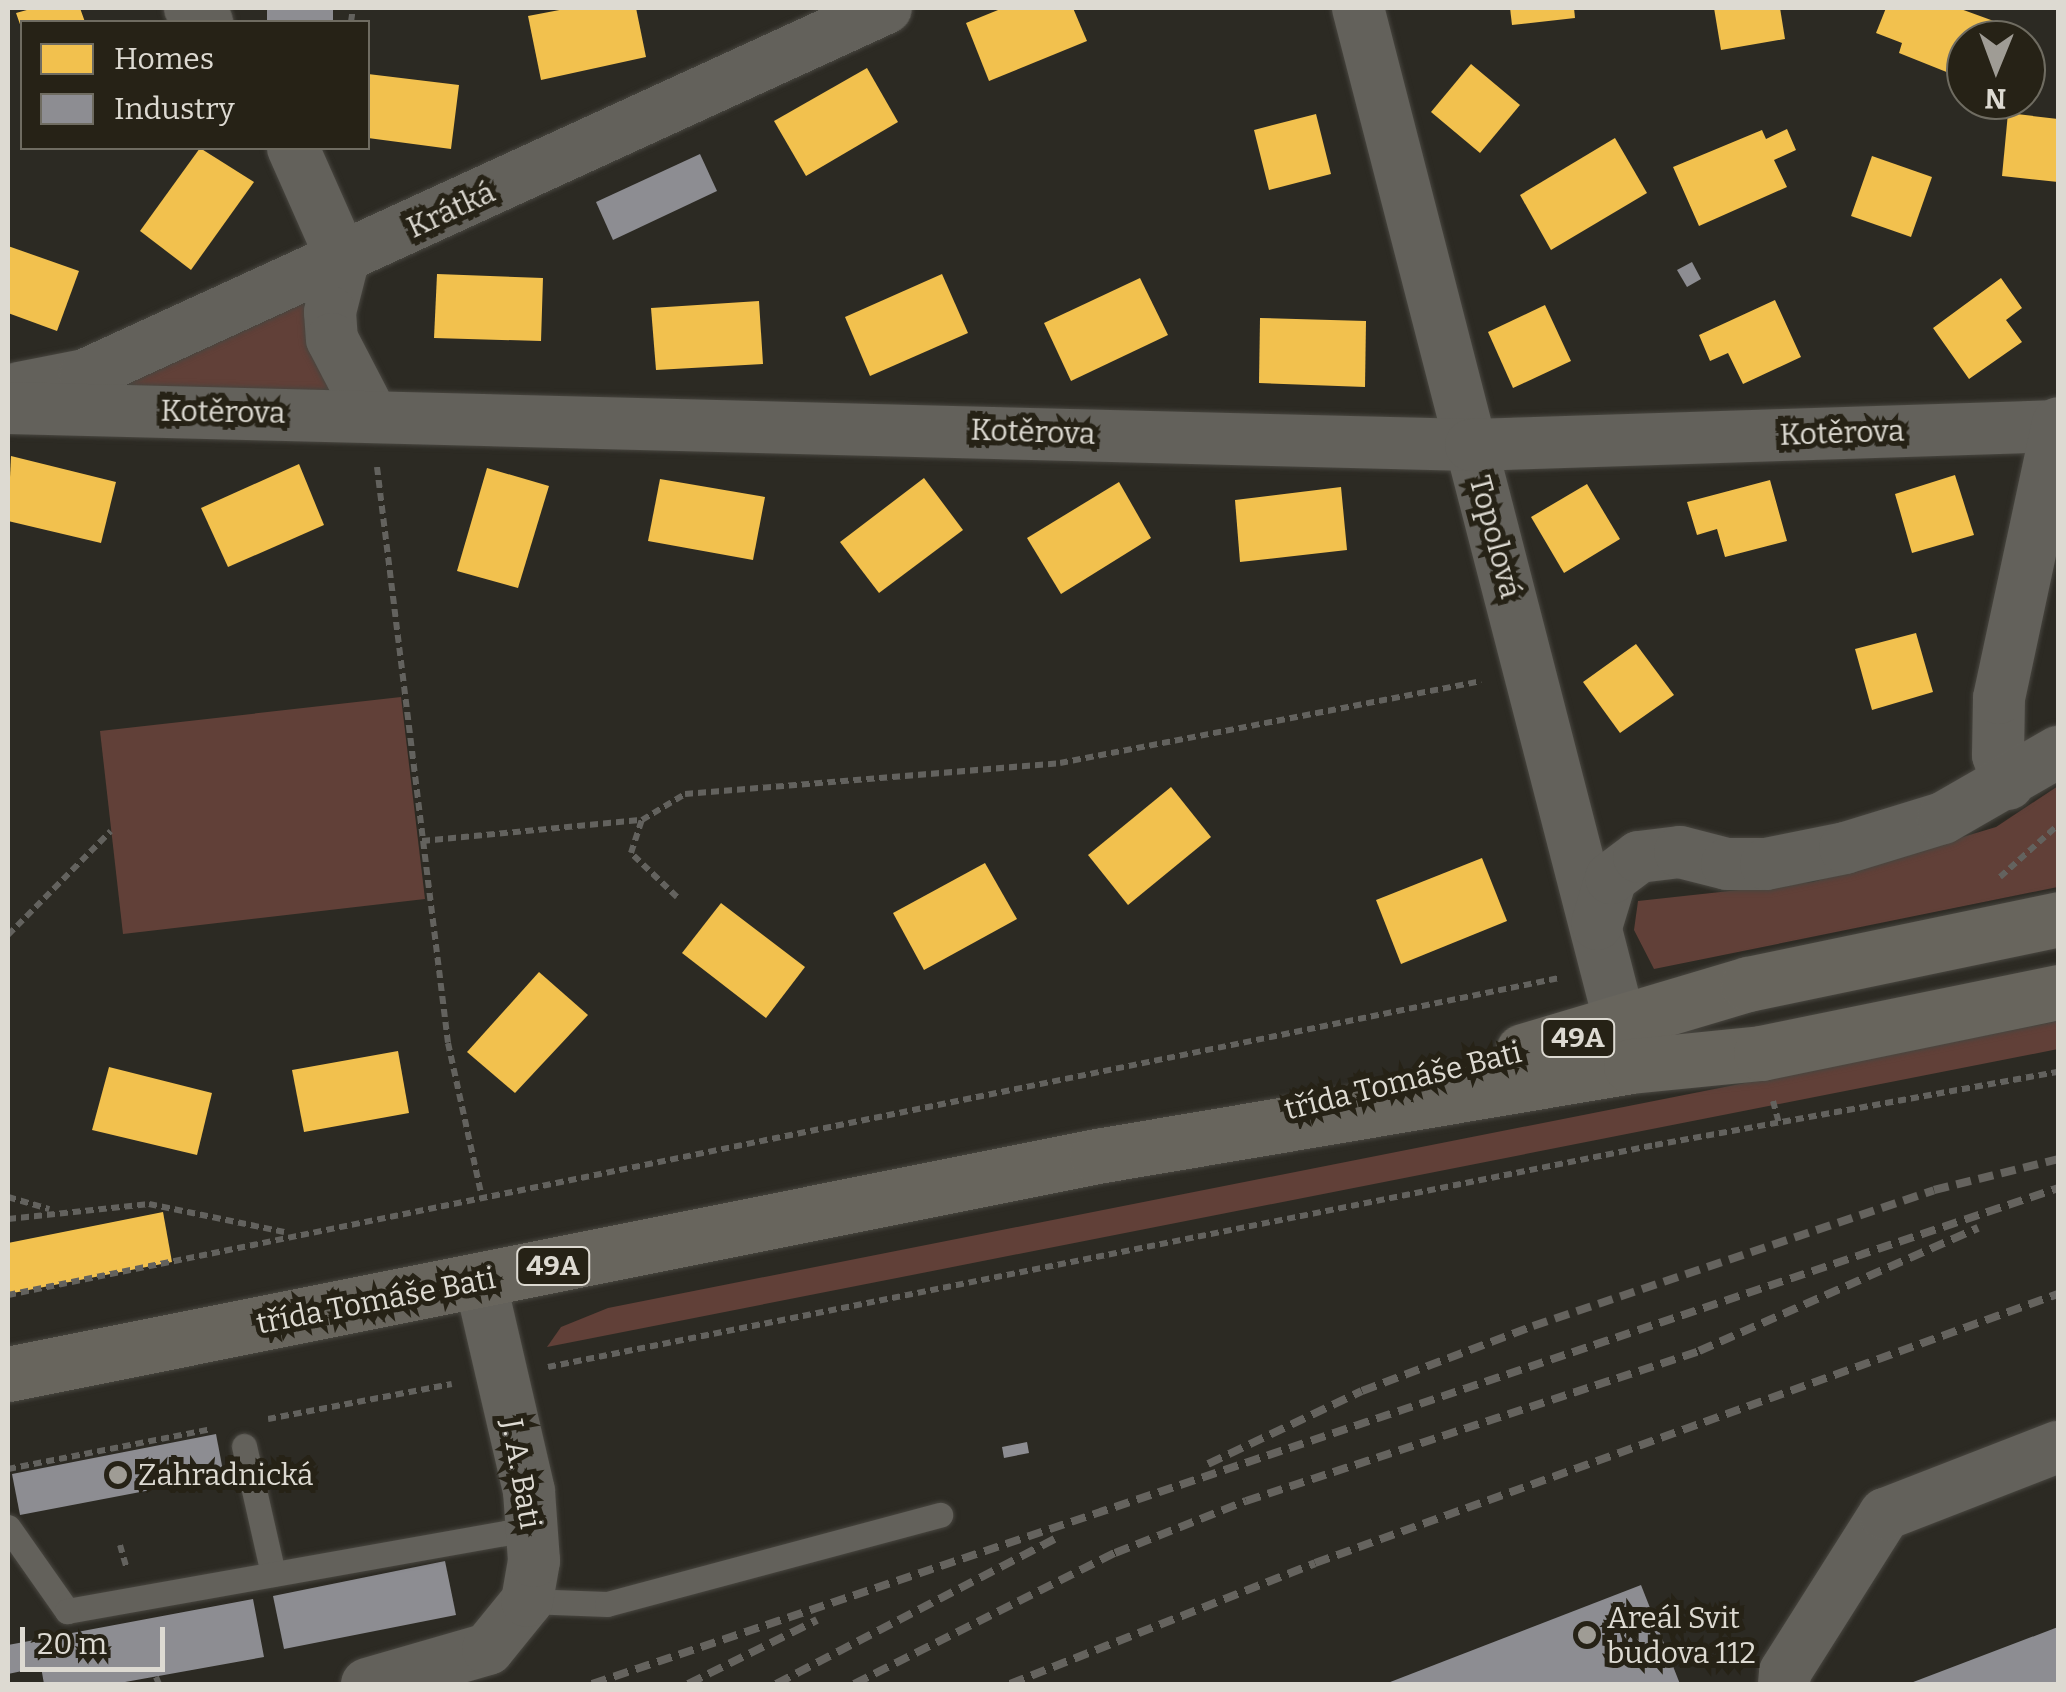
<!DOCTYPE html>
<meta charset="utf-8">
<style>
body{margin:0}
#map{position:relative;width:2066px;height:1692px;overflow:hidden;background:#2c2a23;font-family:Bitter,serif}
div>[style]{position:absolute}
.green>*{inset:0;background:#614038}
.homes>*{inset:0;background:#f2c14e}
.industry>*{inset:0;background:#8d8d92}
.path>*{height:6px;margin-top:-3px;transform-origin:0;background:repeating-linear-gradient(90deg,#63625e 0 8px,transparent 0 13px)}
.roads{filter:drop-shadow(0 0 2px #484640) drop-shadow(0 0 2px #484640)}
.lane>*{height:25px;margin:-12.5px;padding:0 12.5px;transform-origin:12.5px;border-radius:12.5px;background:#63615b}
.street>*{height:52px;margin:-26px;padding:0 26px;transform-origin:26px;border-radius:26px;background:#63615b}
.primary>*{height:55px;margin:-27.5px;padding:0 27.5px;transform-origin:27.5px;border-radius:27.5px;background:#68655d}
.rail>*{height:8px;margin-top:-4px;transform-origin:0;background:repeating-linear-gradient(90deg,#65635e 0 15px,transparent 0 23px)}
.dots>*{width:28px;height:28px;translate:-50% -50%;box-sizing:border-box;border:5px solid #262216;border-radius:50%}
span{translate:-50% -50%;white-space:nowrap;text-align:center;line-height:1.15;-webkit-text-stroke:10px #262216;paint-order:stroke}
.shield-label span{padding:2px 8px;background:#262216;border:2px solid;border-radius:8px;-webkit-text-stroke-width:0}
.shield-label{font-size:28px;color:#dddad2;font-weight:700}
.street-label{font-size:30px;color:#dddad2}
.poi-label{font-size:30px;color:#dddad2}
.left{translate:0 -50%;text-align:left}
.frame{position:absolute;inset:0;border:10px solid #dddad2;pointer-events:none}
.legend{position:absolute;left:20px;top:20px;width:350px;height:130px;box-sizing:border-box;background:#262216;border:2px solid #6f6c61;margin:0;padding:12px 18px;list-style:none;font-size:30px;color:#dddad2}
.legend li{display:flex;align-items:center;gap:20px;height:50px}
.legend b{width:50px;border:2px solid #6f6c61}
.north{position:absolute;left:1946px;top:20px;width:100px;height:100px;box-sizing:border-box;background:#262216;border:2px solid #6f6c61;border-radius:50%;rotate:181deg;font-size:28px;font-weight:700;line-height:40px;text-align:center;color:#dddad2}
.north::after{content:'';display:block;margin:auto;width:35px;height:45px;background:#9f9c95;clip-path:polygon(50% 0,100% 100%,50% 72%,0 100%)}
.scale{position:absolute;left:20px;top:1627px;width:145px;height:45px;box-sizing:border-box;border:5px solid #dddad2;border-top:0;padding-left:12px;font-size:30px;line-height:35px;white-space:nowrap;color:#dddad2;-webkit-text-stroke:8px #262216;paint-order:stroke}
</style>
<div id="map">
<div class="green">
<div style="clip-path:polygon(298px 299px,310px 309px,332px 393px,99px 397px)"></div>
<div style="clip-path:polygon(401px 697px,425px 899px,123px 934px,100px 731px)"></div>
<div style="clip-path:polygon(2058px 786px,2058px 887px,1654px 969px,1634px 930px,1638px 901px,1813px 882px,1996px 827px)"></div>
<div style="clip-path:polygon(2058px 1021px,2058px 1049px,547px 1347px,561px 1327px,608px 1308px)"></div>
</div>
<div class="homes">
<div style="clip-path:polygon(34px 8px,80px 8px,85px 22px,22px 22px,22px 30px,16px 13px)"></div>
<div style="clip-path:polygon(570px 8px,636px 8px,646px 57px,541px 80px,528px 16px)"></div>
<div style="clip-path:polygon(1003px 8px,1073px 8px,1087px 41px,989px 81px,966px 23px)"></div>
<div style="clip-path:polygon(1510px 8px,1574px 8px,1575px 18px,1512px 25px)"></div>
<div style="clip-path:polygon(1714px 8px,1780px 8px,1785px 39px,1721px 50px)"></div>
<div style="clip-path:polygon(1886px 8px,1958px 8px,2002px 24px,1996px 40px,1966px 40px,1966px 71px,1959px 77px,1899px 53px,1902px 43px,1876px 33px)"></div>
<div style="clip-path:polygon(1471px 64px,1520px 105px,1480px 153px,1431px 112px)"></div>
<div style="clip-path:polygon(867px 68px,898px 122px,806px 176px,774px 121px)"></div>
<div style="clip-path:polygon(368px 74px,459px 85px,451px 149px,368px 138px)"></div>
<div style="clip-path:polygon(2008px 113px,2058px 119px,2058px 182px,2002px 176px)"></div>
<div style="clip-path:polygon(1316px 114px,1331px 174px,1269px 190px,1254px 130px)"></div>
<div style="clip-path:polygon(1787px 129px,1796px 150px,1774px 160px,1787px 187px,1699px 226px,1673px 167px,1762px 130px,1766px 139px)"></div>
<div style="clip-path:polygon(1615px 138px,1647px 193px,1551px 250px,1520px 195px)"></div>
<div style="clip-path:polygon(200px 148px,254px 182px,191px 270px,140px 231px)"></div>
<div style="clip-path:polygon(1872px 156px,1932px 177px,1911px 237px,1851px 216px)"></div>
<div style="clip-path:polygon(8px 246px,79px 271px,57px 331px,8px 313px)"></div>
<div style="clip-path:polygon(437px 274px,543px 278px,541px 341px,434px 338px)"></div>
<div style="clip-path:polygon(942px 274px,968px 333px,870px 376px,845px 317px)"></div>
<div style="clip-path:polygon(1140px 278px,1168px 335px,1071px 381px,1044px 323px)"></div>
<div style="clip-path:polygon(2001px 278px,2022px 308px,2006px 320px,2022px 342px,1969px 379px,1933px 328px)"></div>
<div style="clip-path:polygon(1775px 300px,1801px 357px,1743px 384px,1728px 353px,1710px 361px,1699px 335px)"></div>
<div style="clip-path:polygon(759px 301px,763px 364px,656px 370px,651px 308px)"></div>
<div style="clip-path:polygon(1545px 305px,1571px 361px,1513px 388px,1488px 332px)"></div>
<div style="clip-path:polygon(1260px 318px,1366px 321px,1365px 387px,1259px 383px)"></div>
<div style="clip-path:polygon(11px 456px,116px 482px,101px 543px,8px 521px)"></div>
<div style="clip-path:polygon(299px 464px,324px 525px,228px 567px,201px 508px)"></div>
<div style="clip-path:polygon(487px 468px,549px 486px,518px 588px,457px 571px)"></div>
<div style="clip-path:polygon(1955px 475px,1974px 535px,1912px 553px,1895px 494px)"></div>
<div style="clip-path:polygon(924px 478px,963px 530px,879px 593px,840px 542px)"></div>
<div style="clip-path:polygon(660px 479px,765px 497px,753px 560px,648px 541px)"></div>
<div style="clip-path:polygon(1770px 480px,1787px 541px,1725px 557px,1717px 529px,1697px 535px,1687px 502px)"></div>
<div style="clip-path:polygon(1119px 482px,1151px 538px,1061px 594px,1027px 538px)"></div>
<div style="clip-path:polygon(1587px 484px,1620px 539px,1564px 573px,1531px 517px)"></div>
<div style="clip-path:polygon(1341px 487px,1347px 550px,1240px 562px,1235px 500px)"></div>
<div style="clip-path:polygon(1916px 633px,1933px 692px,1872px 710px,1855px 649px)"></div>
<div style="clip-path:polygon(1636px 644px,1674px 695px,1620px 733px,1583px 682px)"></div>
<div style="clip-path:polygon(1171px 787px,1211px 837px,1128px 905px,1088px 855px)"></div>
<div style="clip-path:polygon(1482px 858px,1507px 921px,1401px 964px,1376px 900px)"></div>
<div style="clip-path:polygon(985px 863px,1017px 919px,924px 970px,893px 913px)"></div>
<div style="clip-path:polygon(721px 903px,805px 967px,766px 1018px,682px 953px)"></div>
<div style="clip-path:polygon(539px 972px,588px 1015px,515px 1093px,467px 1052px)"></div>
<div style="clip-path:polygon(398px 1051px,409px 1113px,304px 1132px,292px 1070px)"></div>
<div style="clip-path:polygon(109px 1067px,212px 1093px,197px 1155px,92px 1130px)"></div>
<div style="clip-path:polygon(163px 1212px,172px 1262px,8px 1294px,8px 1243px)"></div>
</div>
<div class="industry">
<div style="clip-path:polygon(267px 8px,333px 9px,333px 22px,267px 22px)"></div>
<div style="clip-path:polygon(700px 154px,717px 191px,613px 240px,596px 202px)"></div>
<div style="clip-path:polygon(1692px 262px,1701px 279px,1687px 287px,1677px 270px)"></div>
<div style="clip-path:polygon(216px 1434px,224px 1476px,20px 1515px,12px 1474px)"></div>
<div style="clip-path:polygon(1027px 1442px,1029px 1453px,1004px 1458px,1002px 1447px)"></div>
<div style="clip-path:polygon(445px 1561px,456px 1615px,284px 1649px,273px 1596px)"></div>
<div style="clip-path:polygon(1641px 1585px,1680px 1684px,1385px 1684px)"></div>
<div style="clip-path:polygon(253px 1599px,264px 1657px,114px 1684px,44px 1684px,41px 1667px,8px 1674px,8px 1645px)"></div>
<div style="clip-path:polygon(2058px 1627px,2058px 1684px,1908px 1684px)"></div>
</div>
<div class="path">
<div style="left:351px;top:22px;width:14px;rotate:-82deg"></div>
<div style="left:377px;top:467px;width:580px;rotate:82.97deg"></div>
<div style="left:448px;top:1043px;width:154px;rotate:77.6deg"></div>
<div style="left:422px;top:841px;width:221px;rotate:-5.5deg"></div>
<div style="left:2000px;top:877px;width:78px;rotate:-41.9deg"></div>
<div style="left:677px;top:897px;width:64px;rotate:-136.3deg"></div>
<div style="left:631px;top:853px;width:35px;rotate:-72deg"></div>
<div style="left:642px;top:820px;width:50px;rotate:-31.2deg"></div>
<div style="left:685px;top:794px;width:376px;rotate:-4.7deg"></div>
<div style="left:1060px;top:763px;width:429px;rotate:-11deg"></div>
<div style="left:8px;top:935px;width:146px;rotate:-45.3deg"></div>
<div style="left:1773px;top:1101px;width:24px;rotate:75deg"></div>
<div style="left:8px;top:1197px;width:43px;rotate:16.3deg"></div>
<div style="left:8px;top:1219px;width:142px;rotate:-6.1deg"></div>
<div style="left:149px;top:1204px;width:138px;rotate:11.7deg"></div>
<div style="left:8px;top:1295px;width:1583px;rotate:-11.55deg"></div>
<div style="left:548px;top:1367px;width:1129px;rotate:-11.34deg"></div>
<div style="left:1655px;top:1145px;width:410px;rotate:-10.3deg"></div>
<div style="left:268px;top:1419px;width:187px;rotate:-10.8deg"></div>
<div style="left:8px;top:1469px;width:207px;rotate:-11.1deg"></div>
<div style="left:8px;top:1484px;width:1px"></div>
<div style="left:120px;top:1545px;width:22px;rotate:74deg"></div>
<div style="left:156px;top:1677px;width:8px;rotate:67deg"></div>
</div>
<div class="roads">
<div class="lane">
<div style="left:244px;top:1446px;width:131px;rotate:77.2deg"></div>
<div style="left:8px;top:1527px;width:103px;rotate:54.9deg"></div>
<div style="left:67px;top:1611px;width:474px;rotate:-10.1deg"></div>
<div style="left:527px;top:1601px;width:80px;rotate:2.1deg"></div>
<div style="left:607px;top:1604px;width:345px;rotate:-15deg"></div>
</div>
<div class="street">
<div style="left:190px;top:8px;width:22px;rotate:39deg"></div>
<div style="left:1358px;top:8px;width:1092px;rotate:75.52deg"></div>
<div style="left:293px;top:148px;width:124px;rotate:66.1deg"></div>
<div style="left:343px;top:261px;width:53px;rotate:104.3deg"></div>
<div style="left:330px;top:312px;width:27px;rotate:86deg"></div>
<div style="left:332px;top:339px;width:85px;rotate:62.5deg"></div>
<div style="left:19px;top:388px;width:67px;rotate:-11.1deg"></div>
<div style="left:85px;top:375px;width:881px;rotate:-24.62deg"></div>
<div style="left:8px;top:408px;width:1463px;rotate:1.45deg"></div>
<div style="left:1471px;top:445px;width:587px;rotate:-1.85deg"></div>
<div style="left:2008px;top:784px;width:31px;rotate:-109deg"></div>
<div style="left:1998px;top:755px;width:57px;rotate:-89deg"></div>
<div style="left:1999px;top:698px;width:281px;rotate:-77.9deg"></div>
<div style="left:1597px;top:924px;width:48px;rotate:-73.1deg"></div>
<div style="left:1611px;top:878px;width:35px;rotate:-37deg"></div>
<div style="left:1639px;top:857px;width:41px;rotate:-7deg"></div>
<div style="left:1680px;top:852px;width:49px;rotate:14.3deg"></div>
<div style="left:1727px;top:864px;width:39px"></div>
<div style="left:1766px;top:864px;width:81px;rotate:-11.4deg"></div>
<div style="left:1845px;top:848px;width:102px;rotate:-17deg"></div>
<div style="left:1943px;top:818px;width:133px;rotate:-29.9deg"></div>
<div style="left:367px;top:1684px;width:126px;rotate:-16.1deg"></div>
<div style="left:488px;top:1649px;width:62px;rotate:-50.9deg"></div>
<div style="left:527px;top:1601px;width:41px;rotate:-80.1deg"></div>
<div style="left:534px;top:1561px;width:70px;rotate:-94.1deg"></div>
<div style="left:529px;top:1491px;width:216px;rotate:-103.1deg"></div>
<div style="left:1784px;top:1684px;width:12px;rotate:-85deg"></div>
<div style="left:1785px;top:1672px;width:187px;rotate:-57.7deg"></div>
<div style="left:1885px;top:1514px;width:186px;rotate:-21.2deg"></div>
</div>
<div class="primary">
<div style="left:1523px;top:1051px;width:235px;rotate:-16.6deg"></div>
<div style="left:1748px;top:984px;width:317px;rotate:-11.8deg"></div>
<div style="left:8px;top:1374px;width:1111px;rotate:-11.32deg"></div>
<div style="left:1097px;top:1156px;width:542px;rotate:-9.57deg"></div>
<div style="left:1631px;top:1066px;width:131px;rotate:-5.7deg"></div>
<div style="left:1761px;top:1053px;width:303px;rotate:-11.6deg"></div>
</div>
</div>
<div class="rail">
<div style="left:1208px;top:1464px;width:170px;rotate:-25.4deg"></div>
<div style="left:1362px;top:1391px;width:183px;rotate:-20.8deg"></div>
<div style="left:1533px;top:1326px;width:423px;rotate:-18.7deg"></div>
<div style="left:1934px;top:1190px;width:128px;rotate:-14deg"></div>
<div style="left:592px;top:1684px;width:1548px;rotate:-18.69deg"></div>
<div style="left:688px;top:1684px;width:144px;rotate:-26.4deg"></div>
<div style="left:776px;top:1684px;width:314px;rotate:-27.5deg"></div>
<div style="left:854px;top:1684px;width:292px;rotate:-26.7deg"></div>
<div style="left:1115px;top:1553px;width:141px;rotate:-21.7deg"></div>
<div style="left:1246px;top:1501px;width:477px;rotate:-18.3deg"></div>
<div style="left:1699px;top:1351px;width:305px;rotate:-23.8deg"></div>
<div style="left:1010px;top:1684px;width:328px;rotate:-21.6deg"></div>
<div style="left:1315px;top:1563px;width:790px;rotate:-19.9deg"></div>
</div>
<div class="dots">
<div style="left:118px;top:1475px;background:#9f9c95"></div>
<div style="left:1587px;top:1635px;background:#9f9c95"></div>
</div>
<div class="shield-label">
<span style="left:1578px;top:1038px">49A</span>
<span style="left:553px;top:1266px">49A</span>
</div>
<div class="street-label">
<span style="left:451px;top:210px;rotate:-25deg">Krátká</span>
<span style="left:223px;top:412px;rotate:1deg">Kotěrova</span>
<span style="left:1033px;top:432px;rotate:2deg">Kotěrova</span>
<span style="left:1842px;top:433px;rotate:-2deg">Kotěrova</span>
<span style="left:1495px;top:537px;rotate:75deg">Topolová</span>
<span style="left:1403px;top:1081px;rotate:-14deg">třída Tomáše Bati</span>
<span style="left:376px;top:1301px;rotate:-11deg">třída Tomáše Bati</span>
<span style="left:521px;top:1474px;rotate:80deg">J. A. Bati</span>
</div>
<div class="poi-label">
<span class="left" style="left:138px;top:1475px">Zahradnická</span>
<span class="left" style="left:1607px;top:1635px">Areál Svit<br>budova 112</span>
</div>
<div class="frame"></div>
<ul class="legend">
<li><b style="height:28px;background:#f2c14e"></b>Homes</li>
<li><b style="height:28px;background:#8d8d92"></b>Industry</li>
</ul>
<div class="north">N</div>
<div class="scale">20 m</div>
</div>
